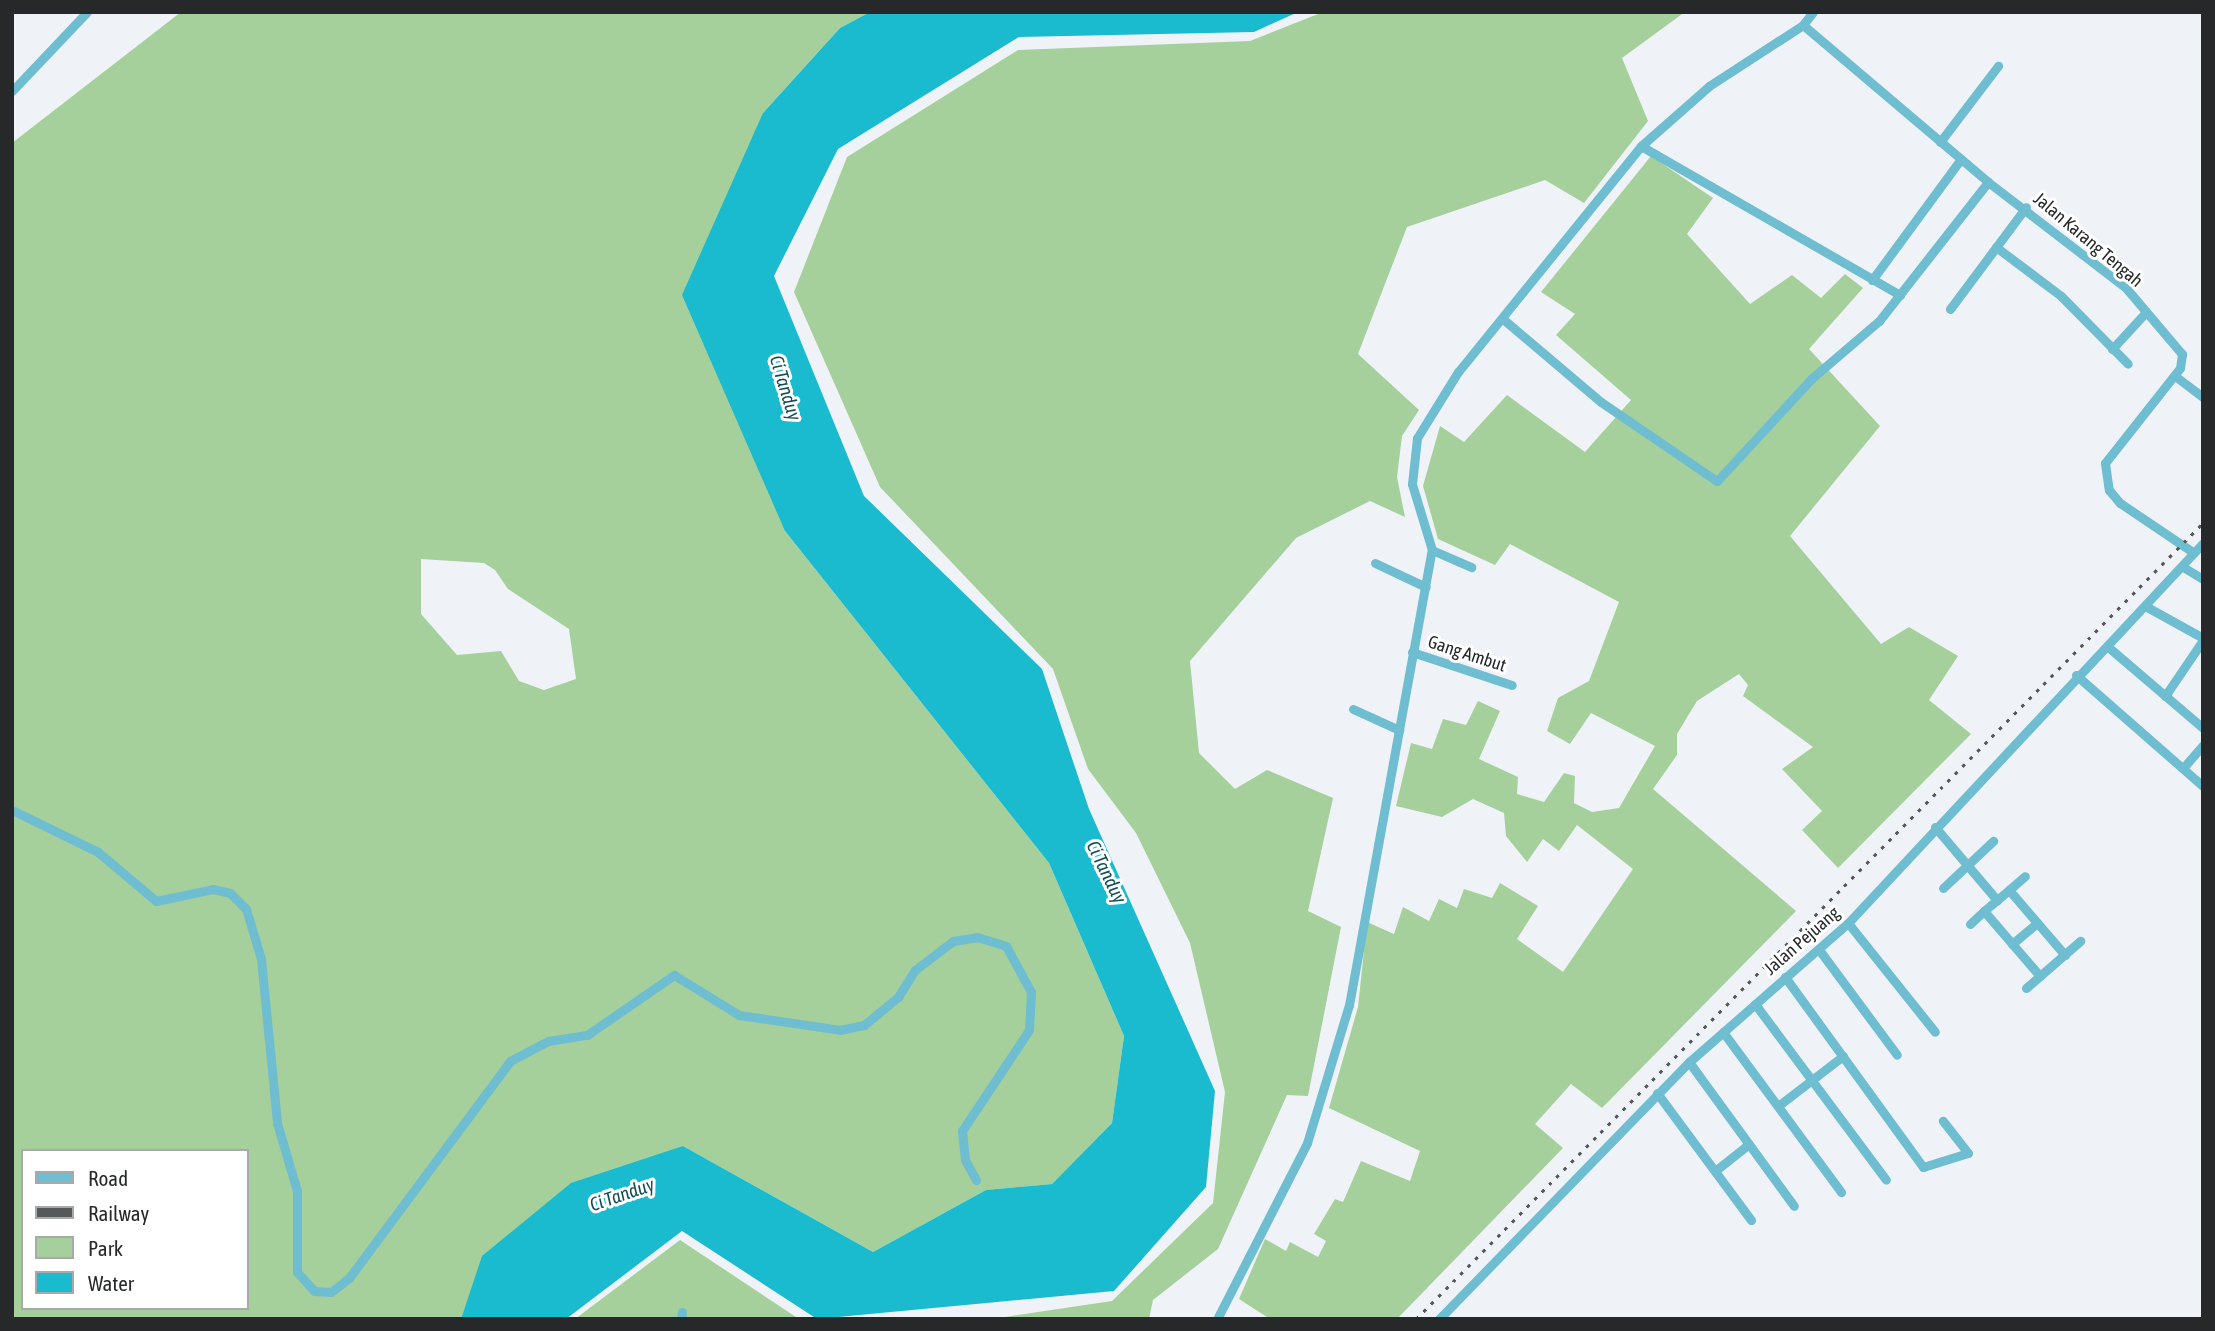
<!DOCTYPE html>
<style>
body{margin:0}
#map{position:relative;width:2215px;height:1331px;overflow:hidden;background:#eff3f7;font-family:"Asap Condensed",sans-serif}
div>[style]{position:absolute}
.green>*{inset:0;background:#a5d09c}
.water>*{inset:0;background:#1abbce}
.minor>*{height:9px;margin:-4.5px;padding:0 4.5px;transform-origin:4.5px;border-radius:4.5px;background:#6fbdd0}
.rail>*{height:2.5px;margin-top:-1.25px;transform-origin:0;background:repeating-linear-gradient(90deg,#56585a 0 3.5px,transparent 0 10.5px)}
span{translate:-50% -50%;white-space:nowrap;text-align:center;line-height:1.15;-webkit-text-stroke:6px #fff;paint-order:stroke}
.street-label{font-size:18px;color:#262829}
.water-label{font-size:19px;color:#114e56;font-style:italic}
.frame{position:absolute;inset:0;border:14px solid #262829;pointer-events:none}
.legend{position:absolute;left:21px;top:1149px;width:228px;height:161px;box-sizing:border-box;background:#fff;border:2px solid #a8a9a9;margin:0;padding:9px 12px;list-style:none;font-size:21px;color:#262829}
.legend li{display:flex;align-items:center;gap:14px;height:35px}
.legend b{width:35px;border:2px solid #a8a9a9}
</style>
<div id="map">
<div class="green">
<div style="clip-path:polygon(evenodd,181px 12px,870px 12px,840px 28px,763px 113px,785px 531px,1049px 863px,1124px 1036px,1112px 1123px,1052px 1184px,986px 1190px,873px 1252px,683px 1146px,483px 1256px,461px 1319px,12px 1319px,12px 143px,181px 12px,421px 559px,484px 563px,495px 570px,508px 589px,569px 629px,576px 679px,544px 690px,519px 681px,501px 651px,457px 655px,421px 614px,421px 559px,181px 12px,23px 1151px,247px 1151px,247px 1308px,23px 1308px,23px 1151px)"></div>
<div style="clip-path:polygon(1323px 12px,1685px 12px,1622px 58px,1648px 121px,1584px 203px,1545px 180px,1407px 227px,1358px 354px,1419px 410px,1402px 436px,1397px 477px,1405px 517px,1370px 501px,1296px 538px,1190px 661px,1199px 753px,1235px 789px,1267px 770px,1333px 798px,1308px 911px,1341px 927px,1308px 1096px,1287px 1095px,1218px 1249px,1153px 1300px,1149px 1319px,991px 1319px,1112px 1301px,1213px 1203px,1225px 1092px,1190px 943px,1136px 833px,1088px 769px,1053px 669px,880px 487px,794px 292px,847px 157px,1018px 50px,1250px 41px)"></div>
<div style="clip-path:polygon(1651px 156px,1713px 198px,1687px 234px,1750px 304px,1792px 275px,1821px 298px,1845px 274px,1863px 288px,1809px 349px,1880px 426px,1790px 536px,1881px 644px,1909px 627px,1958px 656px,1929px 700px,1971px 734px,1838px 868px,1802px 830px,1822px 811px,1782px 769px,1813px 747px,1743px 696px,1748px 685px,1739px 674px,1697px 701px,1677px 734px,1677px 755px,1653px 789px,1796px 911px,1602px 1108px,1571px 1084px,1535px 1124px,1563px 1148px,1397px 1319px,1270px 1319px,1239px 1299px,1265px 1239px,1286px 1251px,1290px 1242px,1318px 1257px,1326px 1241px,1314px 1234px,1335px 1199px,1343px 1202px,1361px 1161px,1410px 1181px,1420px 1151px,1329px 1108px,1358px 1007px,1367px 922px,1394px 934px,1403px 907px,1429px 921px,1439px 899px,1457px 908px,1464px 889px,1492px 898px,1500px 883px,1538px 906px,1517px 939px,1563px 972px,1633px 869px,1577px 825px,1559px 851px,1543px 839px,1527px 862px,1506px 836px,1504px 813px,1473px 799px,1442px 817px,1396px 806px,1411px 743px,1432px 749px,1443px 719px,1466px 725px,1478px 701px,1500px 711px,1479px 759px,1518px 777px,1517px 794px,1544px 802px,1564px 773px,1575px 776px,1574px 803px,1592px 812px,1619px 808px,1655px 746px,1591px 713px,1570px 744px,1547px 731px,1558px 698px,1589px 681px,1619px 602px,1510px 544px,1495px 565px,1438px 539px,1423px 486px,1440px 426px,1464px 442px,1507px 395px,1585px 452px,1631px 400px,1556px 335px,1575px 314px,1541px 292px)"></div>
<div style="clip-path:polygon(680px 1240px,799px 1319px,575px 1319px)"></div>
</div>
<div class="water">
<div style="clip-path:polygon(870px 12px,1298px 12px,1254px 32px,1019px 37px,838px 149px,774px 276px,864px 496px,1042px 669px,1089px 809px,1215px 1091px,1206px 1187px,1114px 1291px,817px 1319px,682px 1231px,566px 1319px,461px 1319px,482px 1256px,571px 1183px,683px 1146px,873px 1252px,986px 1190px,1052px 1184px,1112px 1123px,1124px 1036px,1049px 863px,785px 531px,682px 295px,763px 113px,840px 28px)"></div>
</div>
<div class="minor">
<div style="left:1813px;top:12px;width:16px;rotate:128deg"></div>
<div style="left:1803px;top:25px;width:243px;rotate:40.3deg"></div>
<div style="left:1988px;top:182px;width:174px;rotate:37.5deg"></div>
<div style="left:2126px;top:288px;width:87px;rotate:49.7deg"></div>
<div style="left:2182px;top:354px;width:14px;rotate:98deg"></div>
<div style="left:2180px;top:368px;width:121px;rotate:128.3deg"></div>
<div style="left:2105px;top:463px;width:27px;rotate:82deg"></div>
<div style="left:2109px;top:490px;width:17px;rotate:50deg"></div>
<div style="left:2120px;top:503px;width:89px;rotate:34deg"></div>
<div style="left:12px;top:91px;width:109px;rotate:-46.5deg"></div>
<div style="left:1940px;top:142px;width:96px;rotate:-52.7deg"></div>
<div style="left:1641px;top:146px;width:299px;rotate:29.9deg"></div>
<div style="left:1996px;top:247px;width:81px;rotate:37deg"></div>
<div style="left:2061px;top:296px;width:95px;rotate:45.4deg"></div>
<div style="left:1872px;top:280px;width:149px;rotate:-53.7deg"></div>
<div style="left:1950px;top:309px;width:127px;rotate:-53.3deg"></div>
<div style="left:1503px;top:319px;width:128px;rotate:40.3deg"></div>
<div style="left:1601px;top:402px;width:140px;rotate:34.3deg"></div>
<div style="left:1717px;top:481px;width:139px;rotate:-47.3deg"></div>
<div style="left:1811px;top:379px;width:89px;rotate:-40.5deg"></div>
<div style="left:1879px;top:321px;width:177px;rotate:-51.9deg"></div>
<div style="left:2112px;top:349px;width:50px;rotate:-47.4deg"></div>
<div style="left:2175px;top:376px;width:35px;rotate:37deg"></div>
<div style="left:1432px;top:550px;width:43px;rotate:23.6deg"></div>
<div style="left:1375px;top:563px;width:56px;rotate:25.2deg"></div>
<div style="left:2183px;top:567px;width:23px;rotate:31deg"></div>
<div style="left:2147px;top:607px;width:64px;rotate:29deg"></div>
<div style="left:2107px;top:646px;width:126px;rotate:40.5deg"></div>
<div style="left:1412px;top:652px;width:105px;rotate:18.3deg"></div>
<div style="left:2076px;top:675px;width:169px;rotate:41.2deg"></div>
<div style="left:2165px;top:696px;width:68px;rotate:-55.8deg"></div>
<div style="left:1353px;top:709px;width:51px;rotate:24.5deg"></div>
<div style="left:2183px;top:768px;width:30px;rotate:-49deg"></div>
<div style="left:12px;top:810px;width:96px;rotate:26deg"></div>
<div style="left:98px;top:852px;width:76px;rotate:40.2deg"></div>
<div style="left:156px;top:901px;width:58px;rotate:-11.9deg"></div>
<div style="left:213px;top:889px;width:17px;rotate:13deg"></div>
<div style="left:230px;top:893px;width:23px;rotate:45deg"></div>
<div style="left:246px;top:909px;width:52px;rotate:73.3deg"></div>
<div style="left:261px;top:959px;width:165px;rotate:84.4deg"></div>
<div style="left:277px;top:1123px;width:71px;rotate:73.6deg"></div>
<div style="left:297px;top:1191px;width:81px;rotate:90deg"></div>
<div style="left:297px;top:1272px;width:25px;rotate:48deg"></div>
<div style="left:314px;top:1291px;width:17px;rotate:3deg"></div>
<div style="left:331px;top:1292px;width:23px;rotate:-38deg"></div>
<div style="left:349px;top:1278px;width:270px;rotate:-53.4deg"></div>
<div style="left:510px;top:1061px;width:43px;rotate:-27.8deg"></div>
<div style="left:548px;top:1041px;width:39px;rotate:-9deg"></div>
<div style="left:587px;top:1035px;width:106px;rotate:-34.6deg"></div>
<div style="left:674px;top:975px;width:76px;rotate:31.6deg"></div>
<div style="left:739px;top:1015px;width:102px;rotate:8.4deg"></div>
<div style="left:840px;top:1030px;width:25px;rotate:-12deg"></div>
<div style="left:864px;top:1025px;width:44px;rotate:-39.5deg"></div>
<div style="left:898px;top:997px;width:32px;rotate:-58deg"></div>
<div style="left:915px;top:970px;width:48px;rotate:-37.3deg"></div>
<div style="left:953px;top:941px;width:24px;rotate:-9deg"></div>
<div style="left:977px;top:937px;width:30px;rotate:17deg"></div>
<div style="left:1006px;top:946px;width:52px;rotate:61.5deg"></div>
<div style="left:1031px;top:992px;width:38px;rotate:93deg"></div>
<div style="left:1029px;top:1030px;width:121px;rotate:123.6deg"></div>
<div style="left:962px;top:1131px;width:29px;rotate:84deg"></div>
<div style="left:965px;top:1160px;width:23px;rotate:61deg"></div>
<div style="left:1935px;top:827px;width:96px;rotate:49.7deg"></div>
<div style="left:1997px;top:900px;width:16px;rotate:-40deg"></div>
<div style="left:2009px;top:890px;width:86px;rotate:49.3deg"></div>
<div style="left:1943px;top:888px;width:69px;rotate:-43.2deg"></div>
<div style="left:2009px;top:890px;width:21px;rotate:-41deg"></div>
<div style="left:1997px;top:900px;width:17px;rotate:140deg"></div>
<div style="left:1984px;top:911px;width:86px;rotate:49.3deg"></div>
<div style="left:1848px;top:923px;width:139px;rotate:51.4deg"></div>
<div style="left:1970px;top:924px;width:19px;rotate:-43deg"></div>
<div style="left:2012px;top:944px;width:33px;rotate:-40deg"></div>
<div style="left:1820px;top:951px;width:129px;rotate:53.5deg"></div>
<div style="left:1785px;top:977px;width:235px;rotate:54deg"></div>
<div style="left:1923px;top:1167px;width:47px;rotate:-17.3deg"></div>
<div style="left:1968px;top:1153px;width:41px;rotate:-128deg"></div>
<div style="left:2026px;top:988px;width:72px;rotate:-41deg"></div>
<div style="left:1755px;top:1004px;width:219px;rotate:53.3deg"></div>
<div style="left:1723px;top:1032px;width:199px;rotate:53.6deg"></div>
<div style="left:1689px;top:1062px;width:178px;rotate:53.9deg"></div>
<div style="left:1657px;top:1093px;width:158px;rotate:53.5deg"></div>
<div style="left:1778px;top:1106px;width:82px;rotate:-37.6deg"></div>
<div style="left:1715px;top:1171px;width:43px;rotate:-38.5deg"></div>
<div style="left:681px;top:1319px;width:7px;rotate:-82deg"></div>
<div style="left:1217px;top:1319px;width:198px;rotate:-62.9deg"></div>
<div style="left:1307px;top:1143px;width:144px;rotate:-73.1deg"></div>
<div style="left:1349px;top:1005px;width:463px;rotate:-79.7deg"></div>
<div style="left:1432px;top:550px;width:69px;rotate:-106.9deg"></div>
<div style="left:1412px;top:484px;width:46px;rotate:-83.8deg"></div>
<div style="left:1417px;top:438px;width:78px;rotate:-58.2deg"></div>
<div style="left:1458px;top:372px;width:291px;rotate:-51deg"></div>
<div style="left:1641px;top:146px;width:91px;rotate:-41.4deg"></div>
<div style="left:1709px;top:86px;width:112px;rotate:-33deg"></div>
<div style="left:1439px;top:1319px;width:359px;rotate:-45.8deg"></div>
<div style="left:1689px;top:1062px;width:211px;rotate:-41.2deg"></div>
<div style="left:1848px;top:923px;width:520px;rotate:-46.95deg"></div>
</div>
<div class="rail">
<div style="left:1416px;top:1319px;width:1119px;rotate:-45.33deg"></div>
</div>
<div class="street-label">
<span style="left:2088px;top:240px;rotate:40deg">Jalan Karang Tengah</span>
<span style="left:1467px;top:654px;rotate:18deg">Gang Ambut</span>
<span style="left:1802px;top:941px;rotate:-41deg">Jalan Pejuang</span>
</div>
<div class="water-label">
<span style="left:785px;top:388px;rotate:73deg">Ci Tanduy</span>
<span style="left:1106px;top:872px;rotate:64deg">Ci Tanduy</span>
<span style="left:622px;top:1195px;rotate:-19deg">Ci Tanduy</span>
</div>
<div class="frame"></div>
<ul class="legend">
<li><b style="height:9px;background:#6fbdd0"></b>Road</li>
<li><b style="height:9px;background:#56585a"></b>Railway</li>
<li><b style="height:19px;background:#a5d09c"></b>Park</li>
<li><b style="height:19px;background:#1abbce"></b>Water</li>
</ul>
</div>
